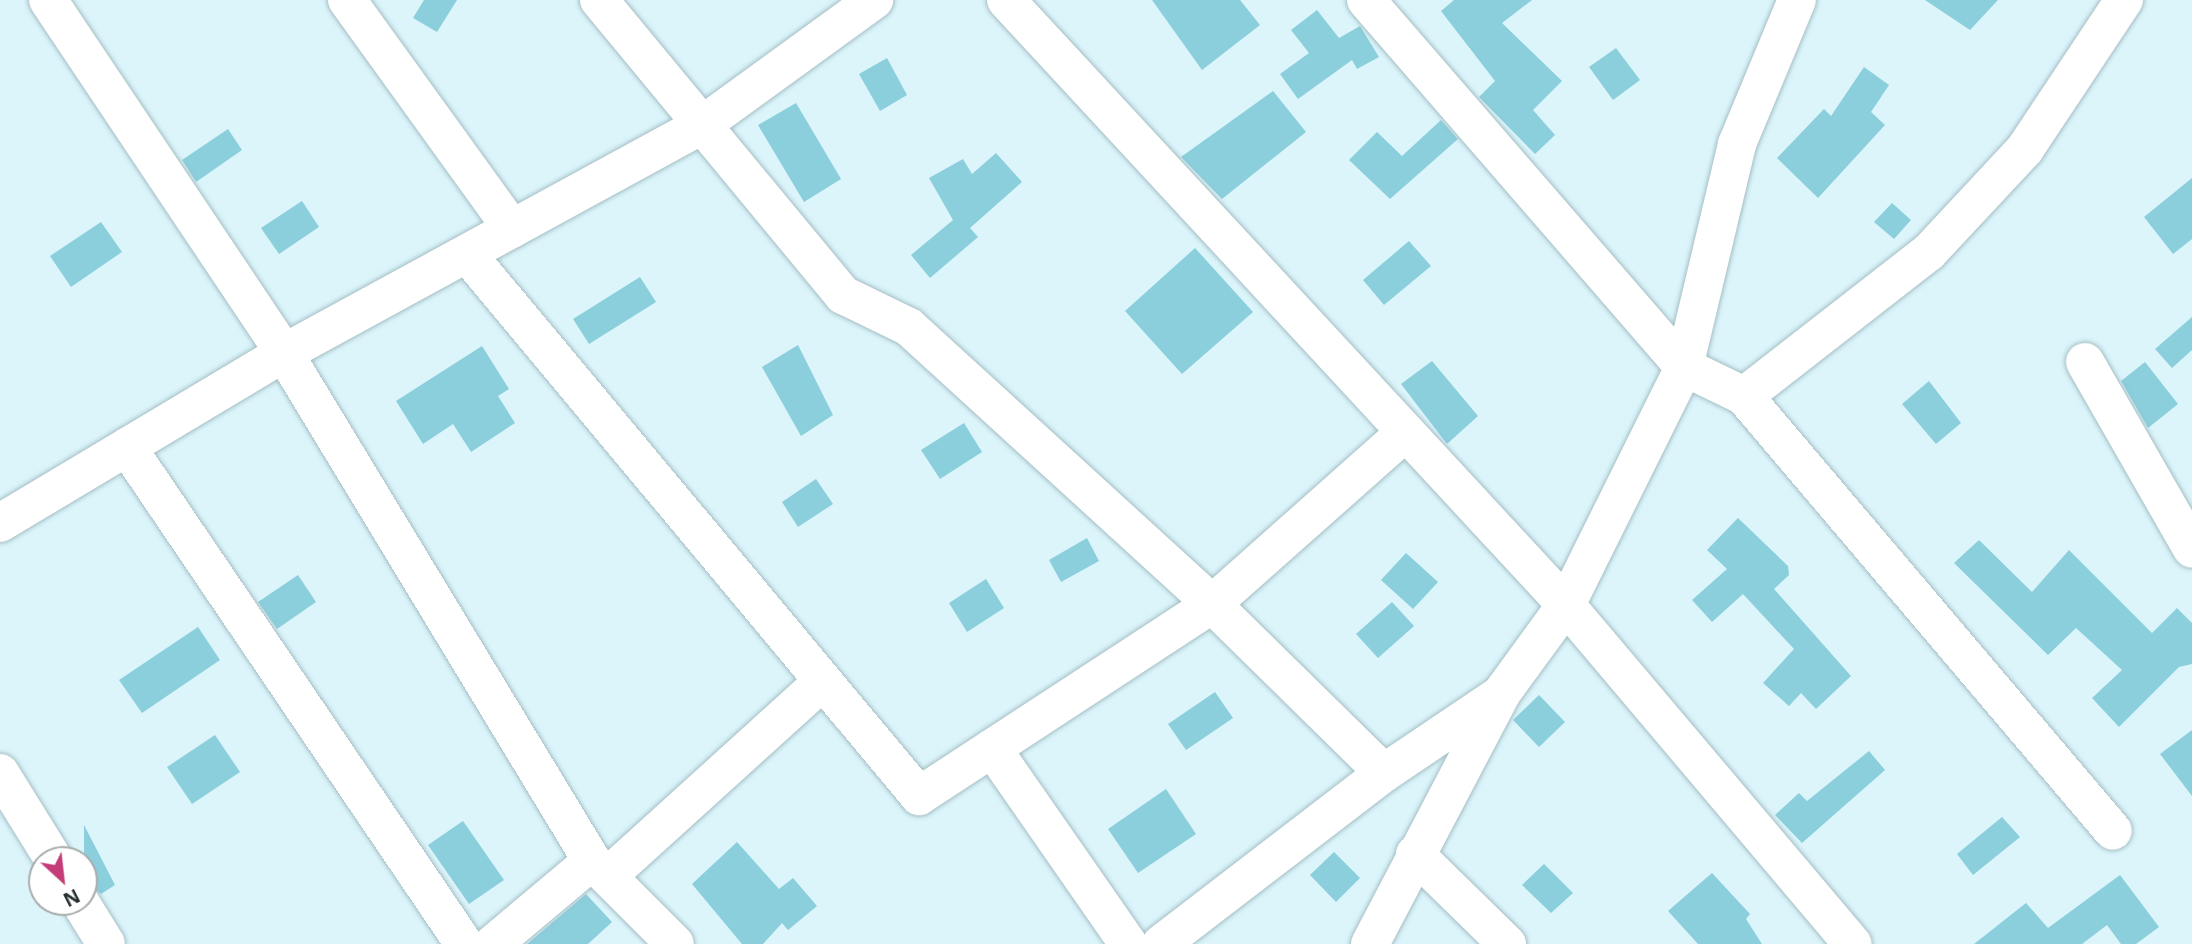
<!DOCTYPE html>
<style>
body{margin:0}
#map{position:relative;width:2192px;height:944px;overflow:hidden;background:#dbf5fb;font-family:"Noto Sans",sans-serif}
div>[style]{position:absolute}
.building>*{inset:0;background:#8bcedc}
.roads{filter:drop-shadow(0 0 2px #a5bec4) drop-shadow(0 0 2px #a5bec4)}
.minor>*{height:38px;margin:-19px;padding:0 19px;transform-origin:19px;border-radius:19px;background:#fff}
.tertiary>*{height:38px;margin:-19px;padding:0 19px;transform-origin:19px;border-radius:19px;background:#fff}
span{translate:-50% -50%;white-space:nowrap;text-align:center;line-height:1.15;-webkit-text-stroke:5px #fff;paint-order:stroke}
.north{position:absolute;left:28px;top:846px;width:70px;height:70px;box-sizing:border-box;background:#fff;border:2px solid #a9acad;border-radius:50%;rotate:153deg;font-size:19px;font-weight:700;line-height:28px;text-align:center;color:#273033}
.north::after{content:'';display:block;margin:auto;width:24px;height:32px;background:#c43c78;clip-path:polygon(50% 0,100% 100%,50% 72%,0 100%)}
</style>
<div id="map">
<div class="building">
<div style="clip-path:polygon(424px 0,457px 0,437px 32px,413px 18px)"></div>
<div style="clip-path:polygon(1152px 0,1240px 0,1260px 25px,1202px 70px)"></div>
<div style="clip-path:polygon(1454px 0,1532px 0,1502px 23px,1562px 81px,1533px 110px,1555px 135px,1535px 154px,1479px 97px,1495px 81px,1441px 11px)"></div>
<div style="clip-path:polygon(1925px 0,1998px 0,1970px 30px)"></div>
<div style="clip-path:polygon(1317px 10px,1339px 38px,1360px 26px,1379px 57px,1357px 69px,1352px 60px,1298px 99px,1280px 74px,1309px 53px,1291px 30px)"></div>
<div style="clip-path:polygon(1616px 48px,1640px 80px,1613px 100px,1589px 67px)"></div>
<div style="clip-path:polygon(887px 58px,907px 95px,880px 111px,859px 74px)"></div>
<div style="clip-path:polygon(1864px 67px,1889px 85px,1871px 112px,1885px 125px,1818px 198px,1777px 158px,1824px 109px,1831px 116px)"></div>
<div style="clip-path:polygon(1273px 91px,1306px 132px,1222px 199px,1181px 157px)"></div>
<div style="clip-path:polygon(796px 103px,841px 179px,804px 202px,758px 125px)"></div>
<div style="clip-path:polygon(1441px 120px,1458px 139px,1390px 199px,1349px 160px,1377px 132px,1402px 156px)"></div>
<div style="clip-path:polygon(228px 129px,242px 150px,196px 182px,182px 160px)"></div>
<div style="clip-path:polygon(996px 153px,1022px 182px,970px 228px,978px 237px,930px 278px,911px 255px,953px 220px,929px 178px,963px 159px,972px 174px)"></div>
<div style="clip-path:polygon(2192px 178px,2192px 239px,2173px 254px,2144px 217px)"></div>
<div style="clip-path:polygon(302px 201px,319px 227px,279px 254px,261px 228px)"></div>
<div style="clip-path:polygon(1892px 203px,1911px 220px,1894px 239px,1874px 222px)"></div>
<div style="clip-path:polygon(101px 222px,122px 252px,71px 287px,50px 256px)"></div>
<div style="clip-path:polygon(1409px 241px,1431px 266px,1384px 305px,1363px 280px)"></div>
<div style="clip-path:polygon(1195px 248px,1253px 312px,1182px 374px,1125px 311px)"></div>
<div style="clip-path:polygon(640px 277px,656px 302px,589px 344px,573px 319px)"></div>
<div style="clip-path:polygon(2192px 317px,2192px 350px,2172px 368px,2155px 349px)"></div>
<div style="clip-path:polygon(798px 345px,833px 415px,801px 436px,762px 367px)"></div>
<div style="clip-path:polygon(482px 346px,509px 389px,498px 396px,515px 423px,471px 452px,453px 424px,423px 444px,396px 401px)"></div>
<div style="clip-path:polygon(1432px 361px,1478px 416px,1447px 444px,1401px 384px)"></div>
<div style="clip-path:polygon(2145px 362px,2178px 404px,2148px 428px,2121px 381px)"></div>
<div style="clip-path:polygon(1929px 381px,1961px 423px,1936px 444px,1902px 404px)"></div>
<div style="clip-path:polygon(964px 423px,982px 452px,940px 479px,921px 450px)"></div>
<div style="clip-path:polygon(816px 479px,833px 504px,798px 527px,782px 502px)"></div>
<div style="clip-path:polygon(1738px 518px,1788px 566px,1789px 575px,1774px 589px,1851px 676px,1816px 709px,1801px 693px,1789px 706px,1763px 683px,1794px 649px,1743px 594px,1712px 622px,1692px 600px,1727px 569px,1707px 550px)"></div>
<div style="clip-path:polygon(1087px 538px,1099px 561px,1061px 582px,1049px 560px)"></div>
<div style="clip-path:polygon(1979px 540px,2032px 592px,2069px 550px,2152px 633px,2177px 608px,2192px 623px,2192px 664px,2179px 667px,2119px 727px,2092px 698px,2122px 670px,2076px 628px,2048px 655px,1954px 563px)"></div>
<div style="clip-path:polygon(1406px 553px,1438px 582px,1413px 609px,1381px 580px)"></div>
<div style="clip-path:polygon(298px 575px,316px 602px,277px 629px,258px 602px)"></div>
<div style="clip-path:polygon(986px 579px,1004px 608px,967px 632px,949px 603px)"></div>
<div style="clip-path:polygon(1392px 602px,1414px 626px,1378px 658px,1356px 634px)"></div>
<div style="clip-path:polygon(198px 627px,220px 660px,142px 713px,119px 680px)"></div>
<div style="clip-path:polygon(1215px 692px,1233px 718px,1186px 750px,1168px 724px)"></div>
<div style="clip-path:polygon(1539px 695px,1565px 722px,1539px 747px,1513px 720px)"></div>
<div style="clip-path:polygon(2192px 730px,2192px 796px,2160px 754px)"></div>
<div style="clip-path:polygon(215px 735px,240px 772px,192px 804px,167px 767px)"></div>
<div style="clip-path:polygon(1869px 751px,1885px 770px,1802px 843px,1775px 815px,1799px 793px,1807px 801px)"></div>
<div style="clip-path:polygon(1166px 789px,1196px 834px,1138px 873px,1108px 829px)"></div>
<div style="clip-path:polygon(2002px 817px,2020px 837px,1973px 875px,1957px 854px)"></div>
<div style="clip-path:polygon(463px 821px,504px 880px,469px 904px,428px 845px)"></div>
<div style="clip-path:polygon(84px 825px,115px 885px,101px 894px,84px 881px)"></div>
<div style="clip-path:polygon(737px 842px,779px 889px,793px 878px,817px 906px,788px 930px,782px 923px,763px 944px,742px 944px,692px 884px)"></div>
<div style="clip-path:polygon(1334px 852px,1360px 878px,1336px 902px,1310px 875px)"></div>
<div style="clip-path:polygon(1544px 864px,1573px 893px,1551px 913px,1522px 885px)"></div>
<div style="clip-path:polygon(1712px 873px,1750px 914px,1746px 919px,1762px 944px,1698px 944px,1668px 911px)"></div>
<div style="clip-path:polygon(2120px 875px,2159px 927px,2136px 944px,2121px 944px,2107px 925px,2082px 944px,1974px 944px,2026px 903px,2048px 928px)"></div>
<div style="clip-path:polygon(586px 894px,612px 922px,588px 944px,527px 944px)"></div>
</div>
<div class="roads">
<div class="minor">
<div style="left:48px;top:0;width:425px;rotate:56.2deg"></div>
<div style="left:284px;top:353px;width:476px;rotate:-28.6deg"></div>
<div style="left:702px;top:125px;width:213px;rotate:-36deg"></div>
<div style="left:347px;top:0;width:282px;rotate:54.2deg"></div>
<div style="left:599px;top:0;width:383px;rotate:50.4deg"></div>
<div style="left:843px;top:295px;width:73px;rotate:25.9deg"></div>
<div style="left:909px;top:327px;width:411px;rotate:42.4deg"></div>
<div style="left:1212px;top:604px;width:241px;rotate:44.5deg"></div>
<div style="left:1006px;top:0;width:824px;rotate:47.21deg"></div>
<div style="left:1566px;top:605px;width:444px;rotate:49.8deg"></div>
<div style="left:1366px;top:0;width:486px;rotate:49.1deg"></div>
<div style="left:1684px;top:367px;width:67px;rotate:25.8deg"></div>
<div style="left:1744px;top:396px;width:570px;rotate:49.69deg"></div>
<div style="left:467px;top:254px;width:706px;rotate:50.17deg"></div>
<div style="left:919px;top:796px;width:350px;rotate:-33.2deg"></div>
<div style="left:1212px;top:604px;width:259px;rotate:-41.6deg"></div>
<div style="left:2085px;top:362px;width:215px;rotate:60.2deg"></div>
<div style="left:1744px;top:396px;width:234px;rotate:-37.9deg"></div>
<div style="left:1929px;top:252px;width:141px;rotate:-47deg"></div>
<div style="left:2025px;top:149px;width:179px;rotate:-56.4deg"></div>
<div style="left:127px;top:447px;width:600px;rotate:55.86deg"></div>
<div style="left:0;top:523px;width:331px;rotate:-30.9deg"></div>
<div style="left:284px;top:353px;width:594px;rotate:58.77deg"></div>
<div style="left:592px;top:861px;width:117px;rotate:45deg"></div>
<div style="left:992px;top:748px;width:239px;rotate:55.2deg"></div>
<div style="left:0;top:773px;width:102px;rotate:58.2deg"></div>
<div style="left:1415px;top:854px;width:129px;rotate:44.4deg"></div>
<div style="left:608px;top:876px;width:290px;rotate:-42.2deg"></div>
<div style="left:80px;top:902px;width:49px;rotate:58.2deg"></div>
<div style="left:493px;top:944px;width:129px;rotate:-40deg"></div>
<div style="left:1161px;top:944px;width:281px;rotate:-37.5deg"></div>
<div style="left:1384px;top:773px;width:141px;rotate:-34deg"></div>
</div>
<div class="tertiary">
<div style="left:1370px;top:944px;width:282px;rotate:-62.3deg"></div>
<div style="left:1501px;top:694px;width:110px;rotate:-53.9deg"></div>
<div style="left:1566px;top:605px;width:266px;rotate:-63.6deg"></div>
<div style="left:1684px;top:367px;width:229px;rotate:-76.6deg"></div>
<div style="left:1737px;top:144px;width:156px;rotate:-67.4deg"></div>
</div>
</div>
<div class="north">N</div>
</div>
